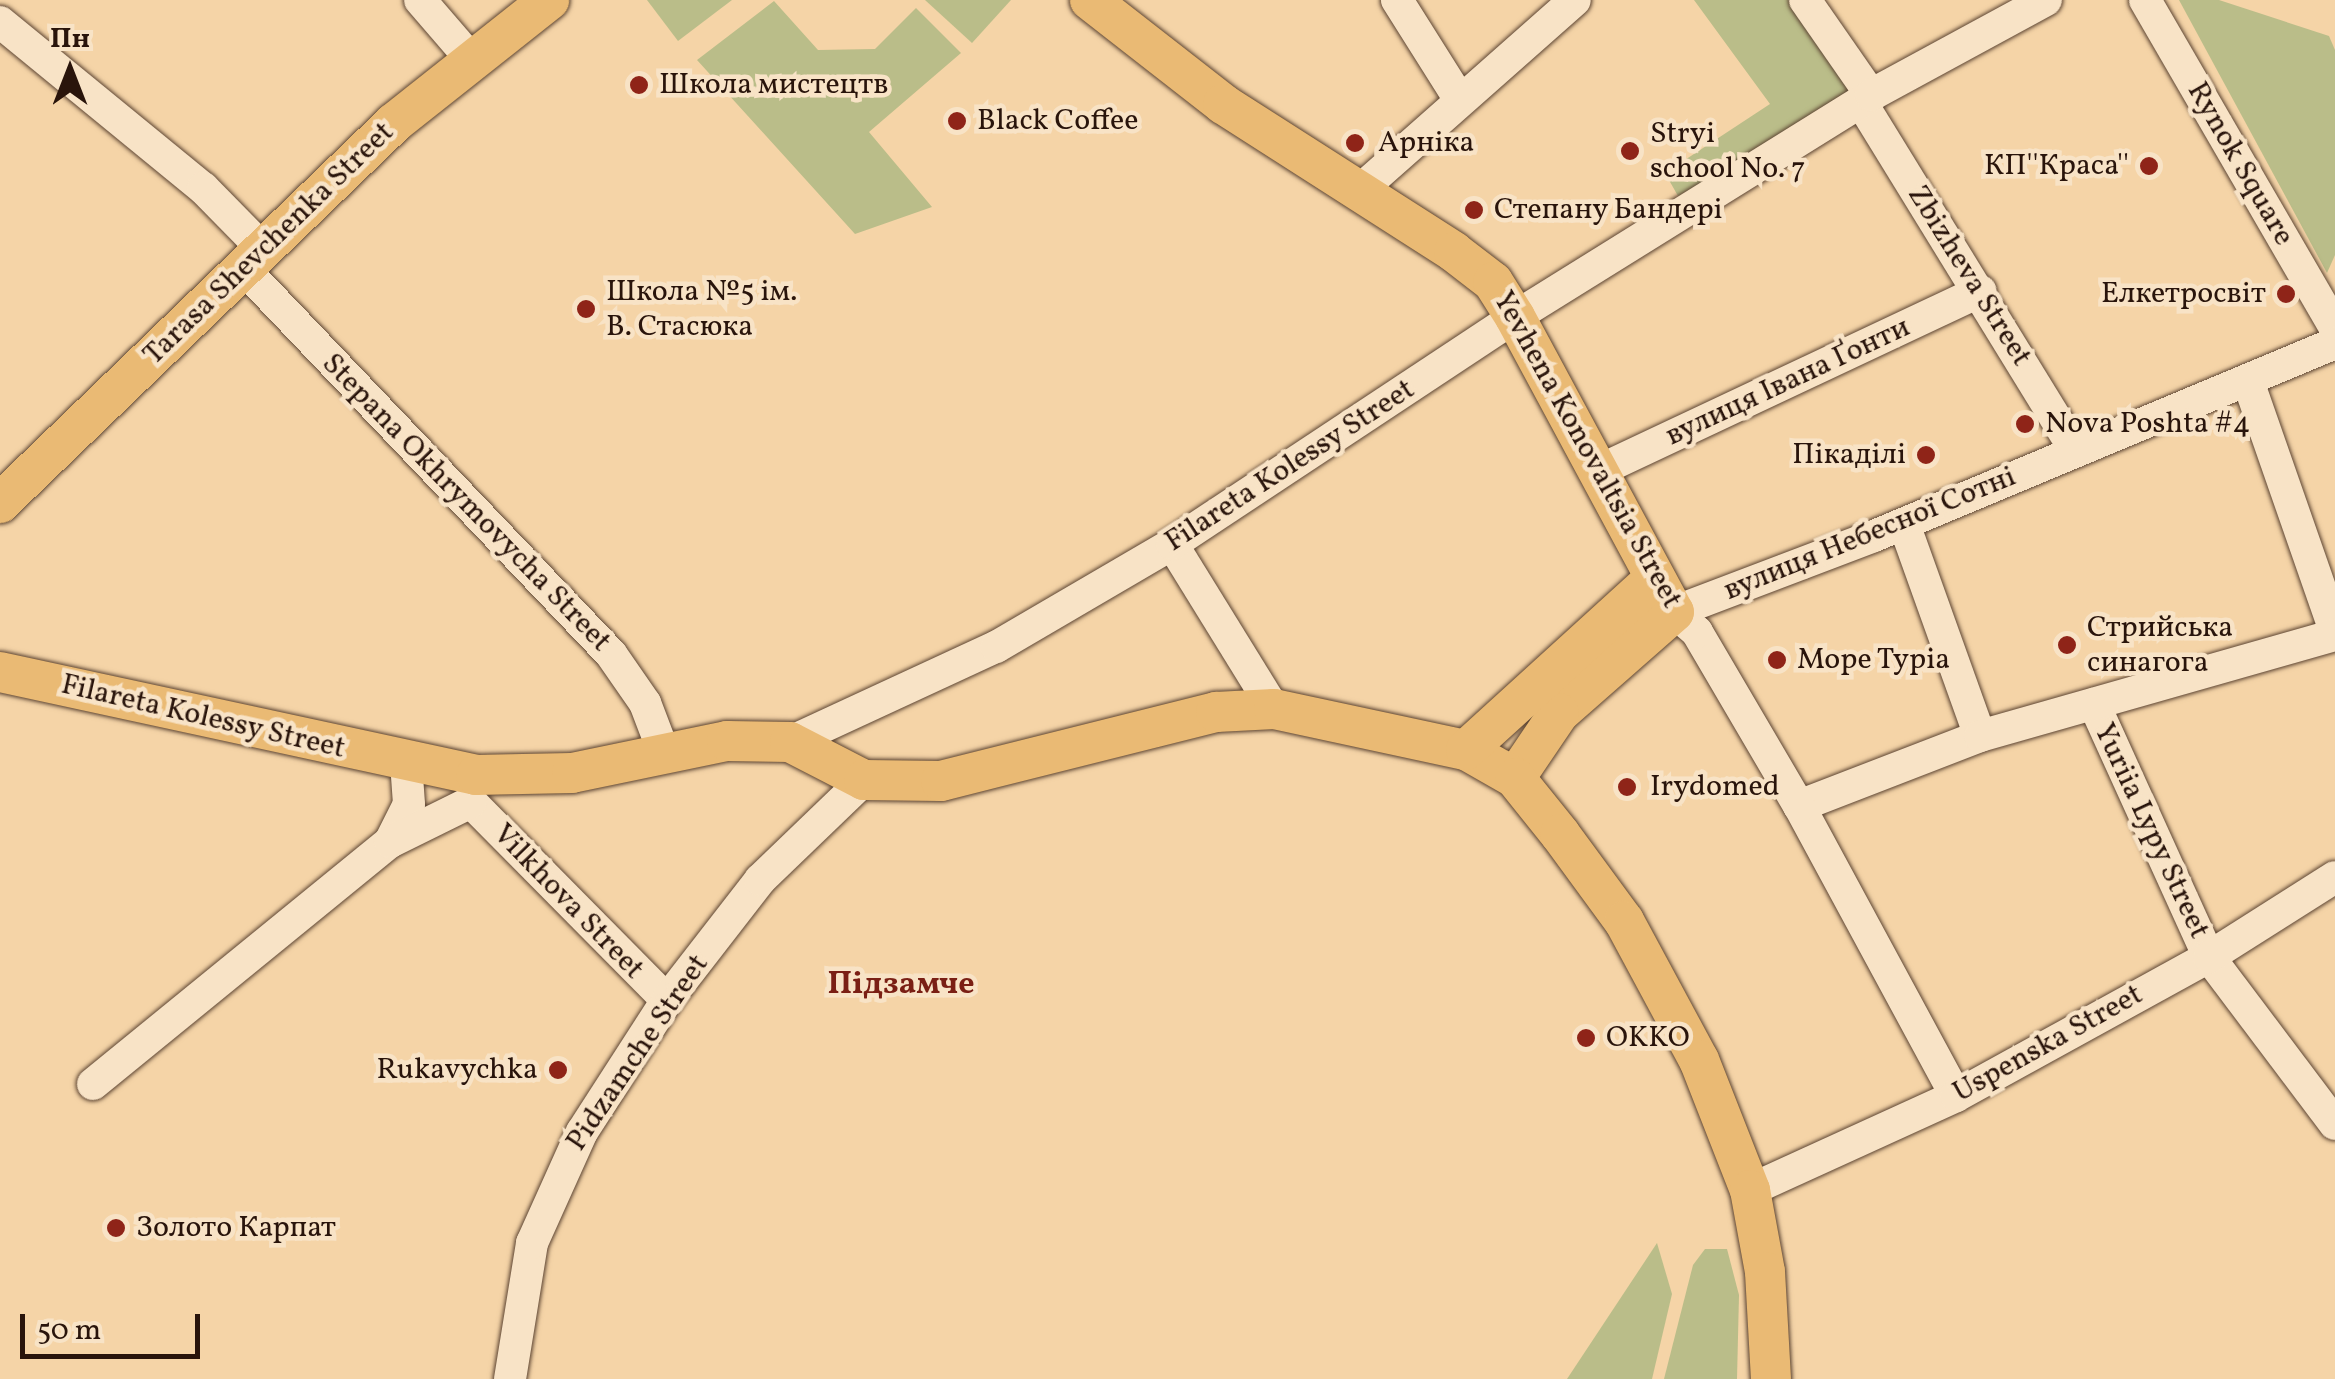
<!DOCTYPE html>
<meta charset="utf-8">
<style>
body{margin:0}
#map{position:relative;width:2335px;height:1379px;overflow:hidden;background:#f5d4a7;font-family:Vollkorn,serif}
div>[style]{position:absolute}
.green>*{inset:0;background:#babd89}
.roads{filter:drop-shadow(0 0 2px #5c4432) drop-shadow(0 0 2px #5c4432)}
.minor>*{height:32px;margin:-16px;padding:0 16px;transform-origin:16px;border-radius:16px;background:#f8e3c6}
.major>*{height:40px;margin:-20px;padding:0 20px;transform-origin:20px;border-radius:20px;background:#eaba74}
.dots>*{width:28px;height:28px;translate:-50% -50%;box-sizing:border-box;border:5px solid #f8e3c6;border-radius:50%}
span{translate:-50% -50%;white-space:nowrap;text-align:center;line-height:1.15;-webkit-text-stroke:9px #f8e3c6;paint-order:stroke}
.poi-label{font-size:30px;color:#29140b}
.left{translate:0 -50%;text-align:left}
.right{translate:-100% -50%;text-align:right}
.street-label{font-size:30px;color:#29140b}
.neighbourhood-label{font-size:32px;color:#7a1f14;font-weight:700}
.north{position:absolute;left:20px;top:20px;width:100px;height:100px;-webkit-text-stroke:8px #f8e3c6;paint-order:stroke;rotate:0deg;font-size:28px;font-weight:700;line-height:40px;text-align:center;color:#29140b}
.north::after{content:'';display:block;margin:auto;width:35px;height:45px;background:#29140b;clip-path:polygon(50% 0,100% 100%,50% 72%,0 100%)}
.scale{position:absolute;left:20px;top:1314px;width:180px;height:45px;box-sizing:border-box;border:5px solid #29140b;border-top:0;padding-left:12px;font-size:30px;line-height:35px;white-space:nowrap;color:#29140b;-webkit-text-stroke:8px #f8e3c6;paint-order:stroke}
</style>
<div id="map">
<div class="green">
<div style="clip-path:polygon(647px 0,732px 0,678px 41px)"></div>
<div style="clip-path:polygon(925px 0,1011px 0,972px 43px)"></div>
<div style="clip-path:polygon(1694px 0,1791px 0,1853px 96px,1678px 196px,1665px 173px,1770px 104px)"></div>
<div style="clip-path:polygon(2179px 0,2219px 0,2329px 36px,2335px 50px,2335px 255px,2327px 273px)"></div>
<div style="clip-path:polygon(774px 1px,818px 50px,875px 49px,916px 8px,961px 53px,869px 132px,932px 207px,855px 234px,697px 60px)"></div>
<div style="clip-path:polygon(1657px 1243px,1672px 1294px,1652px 1379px,1567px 1379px)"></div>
<div style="clip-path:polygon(1705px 1249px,1727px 1249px,1739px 1295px,1737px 1379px,1664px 1379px,1693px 1265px)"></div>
</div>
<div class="roads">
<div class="minor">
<div style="left:420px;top:0;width:77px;rotate:49.2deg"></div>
<div style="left:1397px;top:0;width:115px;rotate:57.8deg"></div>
<div style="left:1805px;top:0;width:116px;rotate:55.2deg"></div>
<div style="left:2145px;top:0;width:379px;rotate:59.9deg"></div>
<div style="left:0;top:22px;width:262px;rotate:39.3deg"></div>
<div style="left:203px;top:188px;width:87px;rotate:45.5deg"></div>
<div style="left:1861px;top:102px;width:410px;rotate:58.4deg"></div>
<div style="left:1359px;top:191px;width:288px;rotate:-41.5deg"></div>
<div style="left:244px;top:269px;width:532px;rotate:46.37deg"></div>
<div style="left:611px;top:654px;width:60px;rotate:55.2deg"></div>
<div style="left:645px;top:703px;width:53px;rotate:69.2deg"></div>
<div style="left:2248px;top:381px;width:265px;rotate:70.8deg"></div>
<div style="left:1596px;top:472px;width:425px;rotate:-25.2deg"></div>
<div style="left:1904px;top:524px;width:225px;rotate:70.3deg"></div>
<div style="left:1172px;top:544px;width:194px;rotate:58.3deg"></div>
<div style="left:2094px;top:704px;width:278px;rotate:65.6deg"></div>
<div style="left:2209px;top:957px;width:209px;rotate:53deg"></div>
<div style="left:790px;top:742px;width:227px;rotate:-24.8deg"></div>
<div style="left:996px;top:647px;width:204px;rotate:-30.3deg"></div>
<div style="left:1172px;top:544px;width:411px;rotate:-33.5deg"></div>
<div style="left:1515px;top:317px;width:420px;rotate:-31.9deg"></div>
<div style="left:1871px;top:95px;width:199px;rotate:-28.5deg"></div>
<div style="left:471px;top:802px;width:279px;rotate:45.3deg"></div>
<div style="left:1799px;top:806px;width:194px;rotate:-21.1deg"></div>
<div style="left:1980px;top:736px;width:369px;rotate:-15.9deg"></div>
<div style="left:390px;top:842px;width:42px;rotate:-63.4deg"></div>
<div style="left:409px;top:804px;width:42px;rotate:-94.1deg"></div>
<div style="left:93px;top:1084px;width:383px;rotate:-39.2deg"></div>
<div style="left:390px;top:842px;width:90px;rotate:-26.3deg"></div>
<div style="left:1956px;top:1096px;width:330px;rotate:-118.4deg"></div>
<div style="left:1799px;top:806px;width:202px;rotate:-120.4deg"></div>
<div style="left:1697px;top:632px;width:30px;rotate:-139deg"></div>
<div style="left:1674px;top:612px;width:214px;rotate:-20.8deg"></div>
<div style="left:1874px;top:536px;width:500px;rotate:-22.7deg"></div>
<div style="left:1750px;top:1190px;width:226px;rotate:-24.5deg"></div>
<div style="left:1956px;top:1096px;width:289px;rotate:-28.8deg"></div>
<div style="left:2209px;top:957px;width:149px;rotate:-32.4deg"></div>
<div style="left:510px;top:1379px;width:138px;rotate:-80.8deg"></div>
<div style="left:532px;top:1243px;width:122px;rotate:-65.8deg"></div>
<div style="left:582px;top:1132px;width:157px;rotate:-57.2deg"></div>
<div style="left:667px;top:1000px;width:152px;rotate:-52.2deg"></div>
<div style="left:760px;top:880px;width:144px;rotate:-43.9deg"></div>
</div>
<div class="major">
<div style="left:1090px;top:0;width:169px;rotate:38deg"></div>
<div style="left:1223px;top:104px;width:274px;rotate:32.6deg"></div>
<div style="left:1454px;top:252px;width:49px;rotate:37.6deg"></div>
<div style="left:1493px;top:282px;width:41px;rotate:57.8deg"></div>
<div style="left:1515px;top:317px;width:335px;rotate:61.7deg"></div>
<div style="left:1674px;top:612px;width:153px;rotate:138.7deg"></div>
<div style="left:1559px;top:713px;width:78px;rotate:124.1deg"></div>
<div style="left:0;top:503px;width:547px;rotate:-43.96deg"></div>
<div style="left:394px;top:123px;width:198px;rotate:-38.4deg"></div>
<div style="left:0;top:672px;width:487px;rotate:12.2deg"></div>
<div style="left:476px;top:775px;width:96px;rotate:-1.2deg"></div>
<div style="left:572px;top:773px;width:158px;rotate:-11.7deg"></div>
<div style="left:727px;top:741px;width:63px;rotate:0.9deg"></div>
<div style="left:790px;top:742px;width:83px;rotate:27.2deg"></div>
<div style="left:864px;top:780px;width:77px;rotate:0.7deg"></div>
<div style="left:941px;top:781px;width:284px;rotate:-14.1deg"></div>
<div style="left:1216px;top:712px;width:58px;rotate:-3deg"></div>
<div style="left:1274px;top:709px;width:196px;rotate:12.1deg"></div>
<div style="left:1466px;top:750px;width:56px;rotate:29.7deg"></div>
<div style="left:1515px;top:778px;width:72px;rotate:51.2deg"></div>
<div style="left:1560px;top:834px;width:108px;rotate:53.7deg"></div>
<div style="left:1624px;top:921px;width:158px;rotate:61.7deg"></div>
<div style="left:1699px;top:1060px;width:140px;rotate:68.6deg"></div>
<div style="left:1750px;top:1190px;width:83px;rotate:79.6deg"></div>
<div style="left:1765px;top:1272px;width:107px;rotate:86.8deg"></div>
<div style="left:1466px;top:750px;width:253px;rotate:-42.3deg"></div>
</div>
</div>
<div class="dots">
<div style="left:639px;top:85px;background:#8f2418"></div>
<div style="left:957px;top:121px;background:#8f2418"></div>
<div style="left:1355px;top:143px;background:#8f2418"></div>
<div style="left:1630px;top:151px;background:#8f2418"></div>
<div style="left:2149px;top:166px;background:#8f2418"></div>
<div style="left:1474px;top:210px;background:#8f2418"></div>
<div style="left:2286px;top:294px;background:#8f2418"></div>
<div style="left:586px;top:309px;background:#8f2418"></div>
<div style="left:2025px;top:424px;background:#8f2418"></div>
<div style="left:1926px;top:455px;background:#8f2418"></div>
<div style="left:2067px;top:645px;background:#8f2418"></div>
<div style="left:1777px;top:660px;background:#8f2418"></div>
<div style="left:1627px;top:787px;background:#8f2418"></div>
<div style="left:1586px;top:1038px;background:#8f2418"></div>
<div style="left:558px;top:1070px;background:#8f2418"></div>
<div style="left:116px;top:1228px;background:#8f2418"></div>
</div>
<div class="poi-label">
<span class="left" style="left:659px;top:85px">Школа мистецтв</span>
<span class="left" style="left:977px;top:121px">Black Coffee</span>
<span class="left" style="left:1650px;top:151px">Stryi<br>school No. 7</span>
<span class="left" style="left:1378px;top:143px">Арніка</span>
<span class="right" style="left:2129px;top:166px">КП''Краса''</span>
<span class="left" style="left:1494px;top:210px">Степану Бандері</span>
<span class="left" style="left:606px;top:309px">Школа №5 ім.<br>В. Стасюка</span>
<span class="right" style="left:2266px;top:294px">Елкетросвіт</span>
<span class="left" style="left:2045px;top:424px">Nova Poshta #4</span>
<span class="right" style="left:1906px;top:455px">Пікаділі</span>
<span class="left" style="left:2087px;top:645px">Стрийська<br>синагога</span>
<span class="left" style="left:1797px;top:660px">Море Туріа</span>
<span class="left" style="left:1650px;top:787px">Irydomed</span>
<span class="left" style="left:1606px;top:1038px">OKKO</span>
<span class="right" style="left:538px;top:1070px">Rukavychka</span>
<span class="left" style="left:136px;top:1228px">Золото Карпат</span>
</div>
<div class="street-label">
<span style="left:2240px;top:164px;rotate:60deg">Rynok Square</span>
<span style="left:269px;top:244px;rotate:-44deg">Tarasa Shevchenka Street</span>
<span style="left:1969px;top:276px;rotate:58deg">Zbizheva Street</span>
<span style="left:1788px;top:382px;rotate:-25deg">вулиця Івана Ґонти</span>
<span style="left:1587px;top:450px;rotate:61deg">Yevhena Konovaltsia Street</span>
<span style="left:1290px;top:466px;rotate:-33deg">Filareta Kolessy Street</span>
<span style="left:466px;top:503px;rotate:46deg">Stepana Okhrymovycha Street</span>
<span style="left:1870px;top:534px;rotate:-22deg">вулиця Небесної Сотні</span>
<span style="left:203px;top:717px;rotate:13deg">Filareta Kolessy Street</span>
<span style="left:2151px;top:831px;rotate:65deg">Yuriia Lypy Street</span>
<span style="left:568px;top:902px;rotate:46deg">Vilkhova Street</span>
<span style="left:2048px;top:1044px;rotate:-29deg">Uspenska Street</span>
<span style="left:638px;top:1053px;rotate:-56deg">Pidzamche Street</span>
</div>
<div class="neighbourhood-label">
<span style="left:901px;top:985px">Підзамче</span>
</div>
<div class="north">Пн</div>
<div class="scale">50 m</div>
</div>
